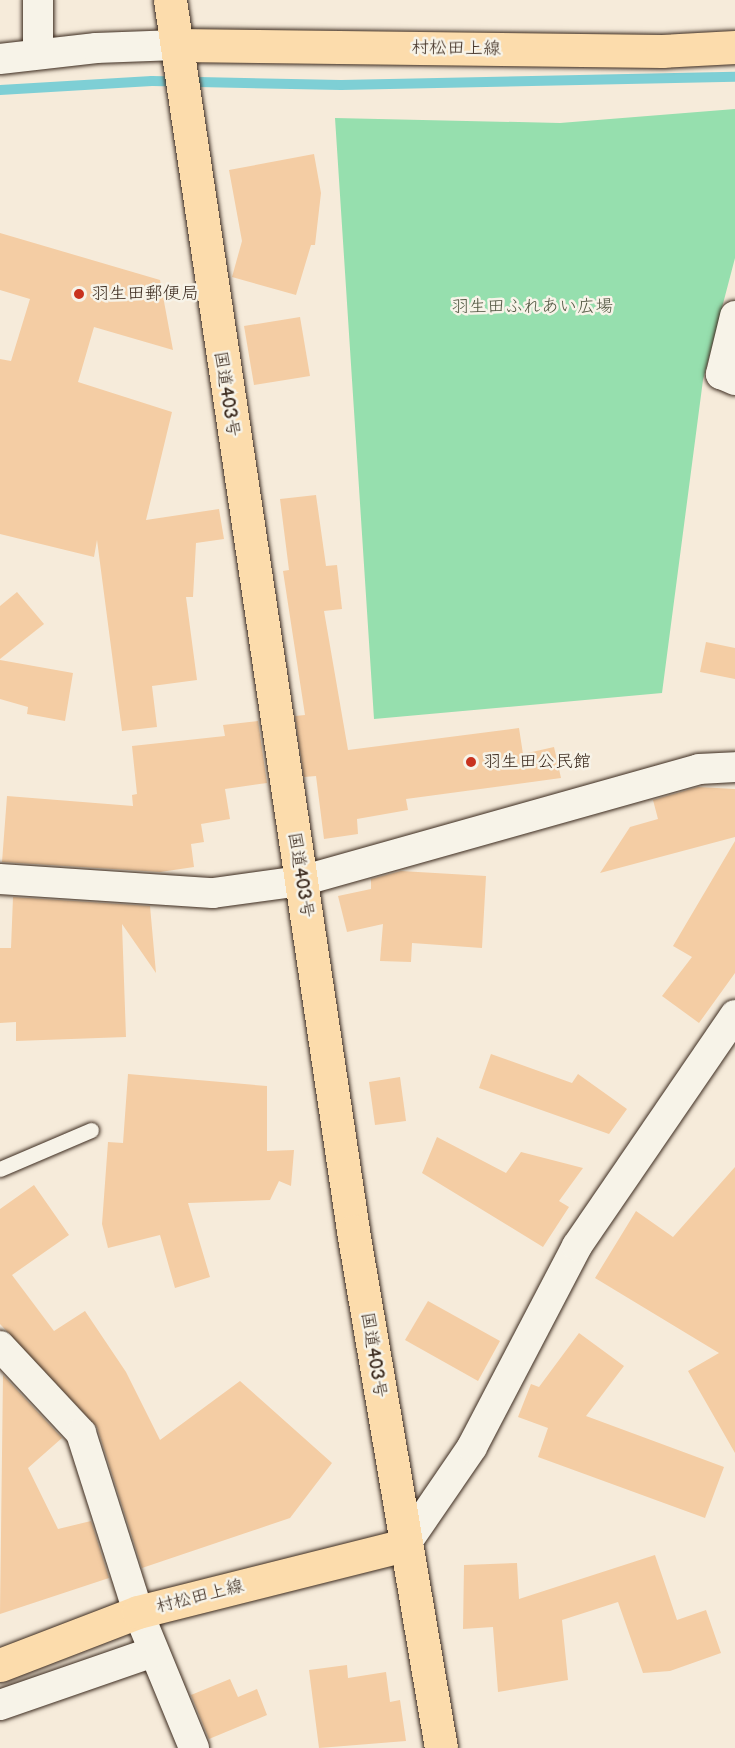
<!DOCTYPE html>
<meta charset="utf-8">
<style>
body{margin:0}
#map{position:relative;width:735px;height:1748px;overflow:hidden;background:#f6ebda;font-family:"Balsamiq Sans","Klee One",sans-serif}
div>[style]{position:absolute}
.green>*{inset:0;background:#96dfae}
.stream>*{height:10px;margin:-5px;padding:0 5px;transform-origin:5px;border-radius:5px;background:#7ecfd5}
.building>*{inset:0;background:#f4cda4}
.roads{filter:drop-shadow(0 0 2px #3b2a1e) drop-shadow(0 0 2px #3b2a1e)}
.service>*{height:15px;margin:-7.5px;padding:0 7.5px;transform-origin:7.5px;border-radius:7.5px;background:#f7f3e8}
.minor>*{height:30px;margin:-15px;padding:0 15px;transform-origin:15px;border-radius:15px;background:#f7f3e8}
.primary>*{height:33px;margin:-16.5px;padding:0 16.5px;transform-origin:16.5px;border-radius:16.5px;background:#fcdcac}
.trunk>*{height:33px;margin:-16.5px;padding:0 16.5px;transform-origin:16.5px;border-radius:16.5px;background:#fcdcac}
.dots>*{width:16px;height:16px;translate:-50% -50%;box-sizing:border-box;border:3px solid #f7f3e8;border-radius:50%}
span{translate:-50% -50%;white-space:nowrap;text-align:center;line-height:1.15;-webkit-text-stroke:5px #f7f3e8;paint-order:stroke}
.street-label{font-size:18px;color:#3b2a1e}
.poi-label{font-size:18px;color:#3b2a1e}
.left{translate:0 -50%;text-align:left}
.park-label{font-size:18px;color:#525742}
</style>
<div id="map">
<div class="green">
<div style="clip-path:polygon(735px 109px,735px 258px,703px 380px,662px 693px,374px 719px,335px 118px,560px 123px)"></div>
</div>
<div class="stream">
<div style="left:0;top:90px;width:152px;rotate:-3.4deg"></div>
<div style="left:152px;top:81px;width:189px;rotate:1.2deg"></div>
<div style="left:341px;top:85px;width:394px;rotate:-1.2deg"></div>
</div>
<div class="building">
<div style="clip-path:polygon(314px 154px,321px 193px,315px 245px,311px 245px,296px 295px,232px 277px,242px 241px,229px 170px)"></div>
<div style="clip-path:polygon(0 233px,160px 280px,173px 350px,94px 327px,78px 382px,172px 412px,146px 520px,219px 509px,224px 539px,196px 543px,193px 597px,186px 597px,197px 680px,152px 686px,157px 727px,122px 731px,97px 540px,94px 557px,0 534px,0 359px,11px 361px,30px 299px,0 290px)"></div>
<div style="clip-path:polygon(300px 317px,310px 376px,254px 385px,244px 326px)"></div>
<div style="clip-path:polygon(316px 495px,326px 566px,337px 565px,342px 609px,324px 611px,348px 750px,519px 728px,523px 754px,554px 747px,561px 778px,406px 799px,408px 810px,357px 819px,358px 834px,324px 839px,316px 776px,304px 777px,295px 716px,305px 715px,283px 571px,289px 570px,280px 499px)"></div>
<div style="clip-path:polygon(17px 592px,44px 624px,0 659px,0 606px)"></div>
<div style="clip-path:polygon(706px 642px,735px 648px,735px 679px,700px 672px)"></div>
<div style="clip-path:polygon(0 660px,73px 673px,65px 721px,27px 714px,28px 707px,0 699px)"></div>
<div style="clip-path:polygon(258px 721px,267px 783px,225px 789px,230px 819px,201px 824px,204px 842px,191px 844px,194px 867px,160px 872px,2px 862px,7px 796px,133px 806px,132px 795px,137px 794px,132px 746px,225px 736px,223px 725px)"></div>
<div style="clip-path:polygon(698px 787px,735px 789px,735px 837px,600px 873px,630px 827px,658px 819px,653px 800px)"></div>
<div style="clip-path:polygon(735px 841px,735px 973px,699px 1023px,662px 996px,692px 957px,673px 946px)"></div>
<div style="clip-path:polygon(401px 871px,486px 876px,482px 948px,412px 943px,411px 962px,380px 961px,383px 924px,347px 932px,338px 896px,371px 889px,371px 879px)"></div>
<div style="clip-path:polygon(13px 897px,150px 906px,156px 973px,122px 924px,126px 1037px,16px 1041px,16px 1022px,0 1023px,0 948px,11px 948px)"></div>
<div style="clip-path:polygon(491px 1054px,572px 1083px,578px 1074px,627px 1109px,609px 1134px,479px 1088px)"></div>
<div style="clip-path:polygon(128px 1074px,267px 1086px,267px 1151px,294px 1150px,291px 1186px,279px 1181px,270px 1200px,188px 1203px,210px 1277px,175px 1288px,160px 1235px,108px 1248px,102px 1224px,108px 1142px,123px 1143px)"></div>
<div style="clip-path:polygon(400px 1077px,406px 1121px,375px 1125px,369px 1082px)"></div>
<div style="clip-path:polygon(437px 1137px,506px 1173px,521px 1152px,583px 1168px,559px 1201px,569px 1207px,543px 1247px,422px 1173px)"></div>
<div style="clip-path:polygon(735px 1167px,735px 1453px,688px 1371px,719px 1353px,595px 1278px,636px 1211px,673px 1237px)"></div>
<div style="clip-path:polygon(34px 1185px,69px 1235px,12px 1275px,54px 1331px,85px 1311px,126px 1372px,160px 1440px,240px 1381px,332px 1463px,290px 1518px,142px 1568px,97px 1427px,0 1324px,0 1209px)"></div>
<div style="clip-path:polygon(428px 1301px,500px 1341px,478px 1381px,405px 1340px)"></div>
<div style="clip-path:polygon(579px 1333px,624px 1366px,586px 1416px,724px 1467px,705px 1518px,538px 1457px,548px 1428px,518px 1417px,531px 1384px,539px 1387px)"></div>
<div style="clip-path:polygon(3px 1375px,62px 1438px,28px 1468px,58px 1529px,91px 1521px,109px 1578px,0 1614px)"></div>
<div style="clip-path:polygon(655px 1555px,677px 1620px,706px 1610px,721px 1653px,670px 1671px,643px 1673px,618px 1602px,562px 1620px,568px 1680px,498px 1692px,493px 1627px,463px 1629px,464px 1565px,517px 1563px,519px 1599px)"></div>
<div style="clip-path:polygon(347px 1665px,348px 1678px,386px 1672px,390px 1702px,400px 1700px,406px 1741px,319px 1748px,309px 1670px)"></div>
<div style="clip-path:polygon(230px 1679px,238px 1697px,257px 1689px,267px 1715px,209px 1739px,191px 1695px)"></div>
</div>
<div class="roads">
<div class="service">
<div style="left:0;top:1169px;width:99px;rotate:-23.2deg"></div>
</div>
<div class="minor">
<div style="left:38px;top:0;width:53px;rotate:90deg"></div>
<div style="left:0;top:59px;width:97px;rotate:-6.5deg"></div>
<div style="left:96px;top:48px;width:81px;rotate:-2.1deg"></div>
<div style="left:735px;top:316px;width:60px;rotate:103.6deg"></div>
<div style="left:721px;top:374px;width:15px;rotate:23deg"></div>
<div style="left:0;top:879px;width:213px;rotate:3.8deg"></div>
<div style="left:213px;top:893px;width:89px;rotate:-7.8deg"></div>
<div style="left:301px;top:881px;width:413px;rotate:-15.7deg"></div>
<div style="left:699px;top:769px;width:36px;rotate:-3deg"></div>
<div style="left:0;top:1346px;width:119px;rotate:47deg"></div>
<div style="left:81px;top:1433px;width:188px;rotate:72.3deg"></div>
<div style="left:138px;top:1612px;width:147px;rotate:67.6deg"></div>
<div style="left:405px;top:1545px;width:119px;rotate:-55.6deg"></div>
<div style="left:472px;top:1447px;width:227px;rotate:-62.4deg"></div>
<div style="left:577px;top:1246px;width:280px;rotate:-55.6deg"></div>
<div style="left:0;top:1705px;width:162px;rotate:-19.1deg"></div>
</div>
<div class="primary">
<div style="left:177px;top:45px;width:485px;rotate:0.7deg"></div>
<div style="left:662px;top:51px;width:73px;rotate:-3.1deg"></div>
<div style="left:0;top:1665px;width:148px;rotate:-21deg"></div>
<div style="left:138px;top:1612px;width:275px;rotate:-14.1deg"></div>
</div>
<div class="trunk">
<div style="left:170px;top:0;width:1245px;rotate:81.54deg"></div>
<div style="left:353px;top:1231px;width:524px;rotate:80.34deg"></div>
</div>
</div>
<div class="dots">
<div style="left:79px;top:294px;background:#c8321e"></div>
<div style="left:471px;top:762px;background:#c8321e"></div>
</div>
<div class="street-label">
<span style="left:456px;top:49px;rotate:1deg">村松田上線</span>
<span style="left:226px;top:394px;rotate:81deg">国道403号</span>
<span style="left:300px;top:875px;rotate:81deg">国道403号</span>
<span style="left:373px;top:1355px;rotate:81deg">国道403号</span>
<span style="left:200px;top:1597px;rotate:-14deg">村松田上線</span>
</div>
<div class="poi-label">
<span class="left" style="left:91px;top:294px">羽生田郵便局</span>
<span class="left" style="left:483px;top:762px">羽生田公民館</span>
</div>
<div class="park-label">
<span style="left:532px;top:307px">羽生田ふれあい広場</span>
</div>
</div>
